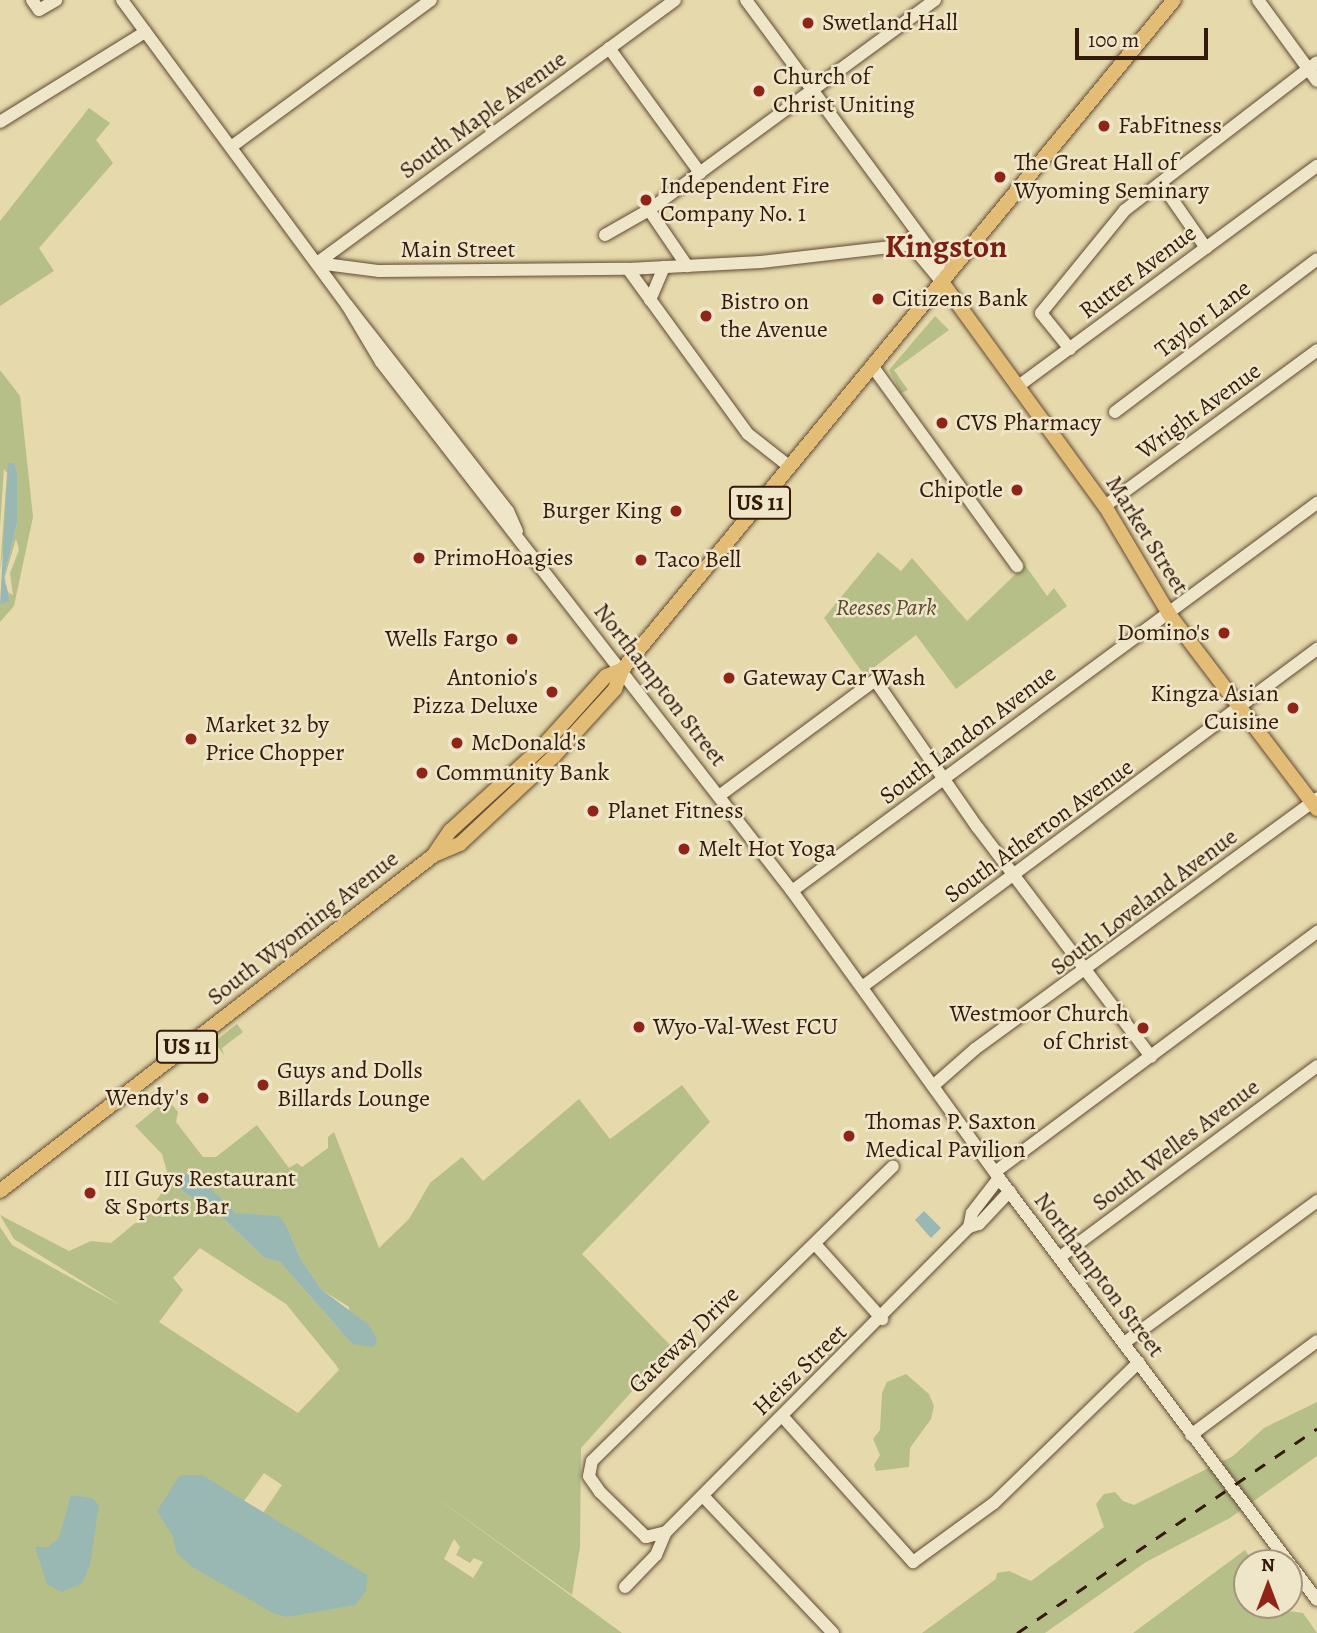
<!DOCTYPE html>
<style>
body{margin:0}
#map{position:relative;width:1317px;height:1633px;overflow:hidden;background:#e6d9ac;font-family:Alegreya,serif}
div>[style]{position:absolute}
.green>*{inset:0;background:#b6bf88}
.water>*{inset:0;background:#99b8b3}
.roads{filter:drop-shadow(0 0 2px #604a33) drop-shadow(0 0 2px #604a33)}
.minor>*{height:12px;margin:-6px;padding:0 6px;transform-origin:6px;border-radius:6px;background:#efe6c9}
.major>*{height:14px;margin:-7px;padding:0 7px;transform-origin:7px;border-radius:7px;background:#e3bc76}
.rail>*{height:2.5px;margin-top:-1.25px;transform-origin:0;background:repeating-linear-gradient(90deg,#341a0b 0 12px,transparent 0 24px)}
.dots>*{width:19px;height:19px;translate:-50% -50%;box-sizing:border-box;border:4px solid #efe6c9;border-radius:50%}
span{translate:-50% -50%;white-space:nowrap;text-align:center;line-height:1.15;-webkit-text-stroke:5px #efe6c9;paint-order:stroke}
.shield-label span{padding:2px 5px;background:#efe6c9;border:2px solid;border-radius:5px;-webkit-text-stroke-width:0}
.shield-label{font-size:23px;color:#341a0b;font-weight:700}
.poi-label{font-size:24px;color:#341a0b}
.left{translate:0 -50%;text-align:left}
.right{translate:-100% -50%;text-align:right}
.street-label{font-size:24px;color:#341a0b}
.park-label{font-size:24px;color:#5b4c30;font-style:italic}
.district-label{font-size:32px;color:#7a1f14;font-weight:700}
.north{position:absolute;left:1233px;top:1549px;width:70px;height:70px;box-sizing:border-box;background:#efe6c9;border:2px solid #a4947d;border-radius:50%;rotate:0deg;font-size:19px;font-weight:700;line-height:28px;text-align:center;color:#341a0b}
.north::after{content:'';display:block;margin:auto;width:24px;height:32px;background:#8f2418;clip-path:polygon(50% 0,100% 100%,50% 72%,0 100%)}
.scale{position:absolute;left:1075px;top:28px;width:133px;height:32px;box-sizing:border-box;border:4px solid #341a0b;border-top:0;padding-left:9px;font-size:21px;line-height:24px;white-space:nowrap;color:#341a0b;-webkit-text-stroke:5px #efe6c9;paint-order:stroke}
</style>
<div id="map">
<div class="green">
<div style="clip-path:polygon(89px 108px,110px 123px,96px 140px,113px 163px,39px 248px,54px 271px,0 306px,0 221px)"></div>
<div style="clip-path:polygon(935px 316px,949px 330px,894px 370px,908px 390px,901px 393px,889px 370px)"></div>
<div style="clip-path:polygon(evenodd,0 370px,20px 396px,33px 517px,14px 606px,0 622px,0 604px,10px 600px,4px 577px,17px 524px,8px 464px,8px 500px,5px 538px,0 571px,7px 473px,4px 469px,0 526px,0 370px,16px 539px,19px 550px,10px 573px,13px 595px,6px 591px,5px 576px,16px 539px)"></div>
<div style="clip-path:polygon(878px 552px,901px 571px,912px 558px,967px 621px,1025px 565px,1047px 596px,1054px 588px,1067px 606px,956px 689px,916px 635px,864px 675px,824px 618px)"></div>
<div style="clip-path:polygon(237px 1024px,243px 1032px,222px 1048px,224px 1055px,214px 1042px)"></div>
<div style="clip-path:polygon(evenodd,682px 1085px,710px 1122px,582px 1254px,672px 1347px,581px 1448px,580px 1547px,572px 1595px,426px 1490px,622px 1633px,0 1633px,0 1227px,12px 1245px,122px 1306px,14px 1239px,0 1215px,69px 1251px,91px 1241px,111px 1243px,145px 1215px,170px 1182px,162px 1154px,135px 1126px,158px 1107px,149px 1095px,158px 1088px,178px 1112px,176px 1122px,203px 1157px,216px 1157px,257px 1125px,289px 1168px,297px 1163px,302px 1167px,328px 1148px,328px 1137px,334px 1132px,379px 1248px,409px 1219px,430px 1183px,462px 1157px,483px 1181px,579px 1099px,610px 1139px,682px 1085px,187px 1172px,236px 1213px,285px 1223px,302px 1261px,322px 1290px,349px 1307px,352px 1344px,280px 1262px,264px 1258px,225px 1220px,182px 1191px,187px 1172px,682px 1085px,200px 1248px,286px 1304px,336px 1365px,339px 1370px,298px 1413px,159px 1322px,183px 1290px,173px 1278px,200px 1248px,682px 1085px,264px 1473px,282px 1485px,263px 1513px,244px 1501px,264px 1473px,682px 1085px,454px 1539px,460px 1547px,456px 1555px,470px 1563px,474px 1558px,483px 1562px,473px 1578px,444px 1559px,454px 1539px)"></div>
<div style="clip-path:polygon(906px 1374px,929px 1394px,934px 1406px,931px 1419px,910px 1448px,909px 1467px,876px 1471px,874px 1465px,880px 1455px,873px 1439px,880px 1430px,882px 1393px,887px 1382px)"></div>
<div style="clip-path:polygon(1317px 1402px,1317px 1456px,1230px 1518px,1146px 1562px,1045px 1633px,922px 1633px,996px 1579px,997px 1573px,1009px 1571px,1031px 1581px,1104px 1527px,1096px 1504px,1104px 1494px,1115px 1492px,1123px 1501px,1134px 1505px,1233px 1456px,1264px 1428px)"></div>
<div style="clip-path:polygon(1245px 1550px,1254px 1563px,1247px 1563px,1247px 1605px,1285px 1605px,1289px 1611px,1303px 1613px,1317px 1633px,1133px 1633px)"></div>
</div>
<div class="water">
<div style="clip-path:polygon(8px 463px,14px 463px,17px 473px,17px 524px,4px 577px,10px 601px,0 604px)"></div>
<div style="clip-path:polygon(180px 1172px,197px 1176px,236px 1213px,278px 1216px,285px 1223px,302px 1261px,322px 1290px,369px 1325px,377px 1339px,374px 1347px,352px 1344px,280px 1262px,264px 1258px,225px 1220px,182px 1191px,176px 1180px)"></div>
<div style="clip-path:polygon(924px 1211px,941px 1228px,931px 1238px,915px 1220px)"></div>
<div style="clip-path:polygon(180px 1475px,202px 1475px,367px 1575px,366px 1591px,355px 1605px,287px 1617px,273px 1613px,192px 1567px,176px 1552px,173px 1536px,157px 1511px)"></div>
<div style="clip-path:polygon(71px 1495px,92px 1498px,99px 1505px,90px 1565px,82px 1583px,62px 1592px,47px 1584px,35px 1547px,48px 1547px,59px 1538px)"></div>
</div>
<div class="roads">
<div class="minor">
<div style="left:32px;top:0;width:12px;rotate:55deg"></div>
<div style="left:39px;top:10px;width:20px;rotate:-30deg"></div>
<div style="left:122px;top:0;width:379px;rotate:53.6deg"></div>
<div style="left:347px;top:305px;width:261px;rotate:52deg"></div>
<div style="left:508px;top:511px;width:22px;rotate:66deg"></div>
<div style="left:746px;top:0;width:325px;rotate:53.6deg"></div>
<div style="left:939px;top:262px;width:20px;rotate:81deg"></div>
<div style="left:1258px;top:0;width:100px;rotate:53.9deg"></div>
<div style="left:609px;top:48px;width:155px;rotate:53.9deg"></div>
<div style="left:0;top:122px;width:171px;rotate:-31.8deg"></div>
<div style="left:231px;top:147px;width:248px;rotate:-36.3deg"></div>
<div style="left:1161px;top:183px;width:79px;rotate:55.3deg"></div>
<div style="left:649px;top:210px;width:68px;rotate:55.8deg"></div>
<div style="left:605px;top:235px;width:51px;rotate:-29.6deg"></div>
<div style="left:649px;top:210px;width:355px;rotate:-36.3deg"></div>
<div style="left:911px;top:239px;width:6px;rotate:90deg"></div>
<div style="left:911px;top:245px;width:48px;rotate:50deg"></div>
<div style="left:317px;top:263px;width:63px;rotate:7.4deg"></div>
<div style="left:379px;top:271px;width:249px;rotate:-0.5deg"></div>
<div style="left:628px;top:269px;width:133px;rotate:-3deg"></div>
<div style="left:761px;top:262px;width:165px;rotate:-6.6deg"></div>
<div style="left:317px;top:263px;width:444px;rotate:-36.3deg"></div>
<div style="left:628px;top:269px;width:204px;rotate:54deg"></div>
<div style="left:748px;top:434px;width:53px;rotate:38.2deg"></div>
<div style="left:650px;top:300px;width:36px;rotate:-67deg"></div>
<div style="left:347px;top:305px;width:66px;rotate:59.2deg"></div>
<div style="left:381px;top:362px;width:670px;rotate:52.16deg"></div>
<div style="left:792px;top:891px;width:354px;rotate:54.2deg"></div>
<div style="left:999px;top:1178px;width:528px;rotate:53deg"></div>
<div style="left:1070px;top:349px;width:46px;rotate:-128.9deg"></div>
<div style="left:1041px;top:313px;width:133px;rotate:-50.8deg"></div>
<div style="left:1125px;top:210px;width:242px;rotate:-37.6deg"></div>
<div style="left:873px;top:367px;width:246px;rotate:54.1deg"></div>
<div style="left:1017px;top:387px;width:373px;rotate:-36.4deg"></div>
<div style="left:1115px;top:412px;width:253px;rotate:-37.1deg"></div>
<div style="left:1105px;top:506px;width:263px;rotate:-36.3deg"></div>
<div style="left:719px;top:796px;width:194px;rotate:-36.6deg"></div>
<div style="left:875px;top:680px;width:180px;rotate:55.2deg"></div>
<div style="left:978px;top:828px;width:287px;rotate:52.9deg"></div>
<div style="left:792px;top:891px;width:653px;rotate:-36.47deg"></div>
<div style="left:862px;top:987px;width:567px;rotate:-36.61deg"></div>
<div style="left:934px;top:1085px;width:55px;rotate:-41.3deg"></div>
<div style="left:975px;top:1049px;width:424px;rotate:-36.2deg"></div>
<div style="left:995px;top:1172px;width:402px;rotate:-36.7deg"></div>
<div style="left:969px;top:1227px;width:10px;rotate:-17deg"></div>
<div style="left:979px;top:1224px;width:45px;rotate:-46.8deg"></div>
<div style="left:815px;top:1244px;width:101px;rotate:48.2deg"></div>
<div style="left:1060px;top:1257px;width:320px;rotate:-36.6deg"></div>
<div style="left:1124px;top:1343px;width:240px;rotate:-36.3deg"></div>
<div style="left:783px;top:1417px;width:195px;rotate:48.1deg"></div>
<div style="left:913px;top:1562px;width:100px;rotate:-36.1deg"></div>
<div style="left:994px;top:1503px;width:202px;rotate:-44.2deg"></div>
<div style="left:1191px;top:1435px;width:157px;rotate:-36.7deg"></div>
<div style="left:703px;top:1496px;width:189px;rotate:46.5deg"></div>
<div style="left:666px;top:1532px;width:21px;rotate:166deg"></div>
<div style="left:646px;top:1537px;width:64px;rotate:-135.6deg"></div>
<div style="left:600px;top:1492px;width:19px;rotate:-125deg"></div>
<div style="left:589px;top:1476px;width:15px;rotate:-79deg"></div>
<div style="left:592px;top:1461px;width:421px;rotate:-44.4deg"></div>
<div style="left:625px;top:1587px;width:45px;rotate:-45.9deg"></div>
<div style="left:656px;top:1555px;width:25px;rotate:-67deg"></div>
<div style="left:666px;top:1532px;width:430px;rotate:-45.2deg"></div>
<div style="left:969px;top:1227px;width:14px;rotate:-78deg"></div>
<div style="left:972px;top:1213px;width:44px;rotate:-52.4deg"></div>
</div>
<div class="major">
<div style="left:942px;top:282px;width:277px;rotate:54deg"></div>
<div style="left:1105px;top:506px;width:126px;rotate:59.3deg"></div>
<div style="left:1169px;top:614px;width:245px;rotate:52.8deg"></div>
<div style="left:435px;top:853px;width:27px;rotate:-56deg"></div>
<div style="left:450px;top:831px;width:126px;rotate:-42.4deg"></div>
<div style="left:543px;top:746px;width:94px;rotate:-48deg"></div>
<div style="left:606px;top:676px;width:17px;rotate:-21deg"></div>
<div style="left:0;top:1191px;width:549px;rotate:-37.75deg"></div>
<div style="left:434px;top:855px;width:28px;rotate:-23deg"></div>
<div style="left:460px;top:844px;width:129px;rotate:-43.1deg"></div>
<div style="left:554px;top:756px;width:91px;rotate:-47.7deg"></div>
<div style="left:615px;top:689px;width:20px;rotate:-70deg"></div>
<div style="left:622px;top:670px;width:868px;rotate:-50.52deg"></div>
</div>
</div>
<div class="rail">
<div style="left:1017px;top:1633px;width:363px;rotate:-34.3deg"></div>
</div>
<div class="dots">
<div style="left:808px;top:23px;background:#8f2418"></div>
<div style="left:759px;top:91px;background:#8f2418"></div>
<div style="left:1104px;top:126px;background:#8f2418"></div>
<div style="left:1000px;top:177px;background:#8f2418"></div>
<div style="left:646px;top:200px;background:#8f2418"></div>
<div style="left:878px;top:299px;background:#8f2418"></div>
<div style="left:706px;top:316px;background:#8f2418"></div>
<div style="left:942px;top:423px;background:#8f2418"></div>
<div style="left:1017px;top:490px;background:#8f2418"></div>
<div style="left:676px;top:511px;background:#8f2418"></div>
<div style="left:419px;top:558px;background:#8f2418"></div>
<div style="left:641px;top:560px;background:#8f2418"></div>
<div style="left:1224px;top:633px;background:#8f2418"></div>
<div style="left:512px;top:639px;background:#8f2418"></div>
<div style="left:729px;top:678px;background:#8f2418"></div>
<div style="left:552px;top:692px;background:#8f2418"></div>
<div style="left:1293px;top:708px;background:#8f2418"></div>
<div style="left:191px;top:739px;background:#8f2418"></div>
<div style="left:457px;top:743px;background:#8f2418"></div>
<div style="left:422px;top:773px;background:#8f2418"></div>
<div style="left:593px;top:811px;background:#8f2418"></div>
<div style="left:684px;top:849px;background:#8f2418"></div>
<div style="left:639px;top:1027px;background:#8f2418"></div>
<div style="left:1143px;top:1028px;background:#8f2418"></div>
<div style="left:263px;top:1085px;background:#8f2418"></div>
<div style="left:203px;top:1098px;background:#8f2418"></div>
<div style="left:849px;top:1136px;background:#8f2418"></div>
<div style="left:90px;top:1193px;background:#8f2418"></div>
</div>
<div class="shield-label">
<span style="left:760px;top:503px">US 11</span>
<span style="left:187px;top:1047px">US 11</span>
</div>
<div class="poi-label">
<span class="left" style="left:822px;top:23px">Swetland Hall</span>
<span class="left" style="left:773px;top:91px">Church of<br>Christ Uniting</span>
<span class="left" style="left:1118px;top:126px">FabFitness</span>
<span class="left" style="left:1014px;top:177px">The Great Hall of<br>Wyoming Seminary</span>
<span class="left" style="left:660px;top:200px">Independent Fire<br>Company No. 1</span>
<span class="left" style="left:892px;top:299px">Citizens Bank</span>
<span class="left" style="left:720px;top:316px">Bistro on<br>the Avenue</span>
<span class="left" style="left:956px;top:423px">CVS Pharmacy</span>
<span class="right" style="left:1003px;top:490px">Chipotle</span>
<span class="right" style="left:662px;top:511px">Burger King</span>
<span class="left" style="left:433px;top:558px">PrimoHoagies</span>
<span class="left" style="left:655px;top:560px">Taco Bell</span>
<span class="right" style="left:1210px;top:633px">Domino's</span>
<span class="right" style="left:498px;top:639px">Wells Fargo</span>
<span class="right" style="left:538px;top:692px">Antonio's<br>Pizza Deluxe</span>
<span class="left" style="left:743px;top:678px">Gateway Car Wash</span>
<span class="right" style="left:1279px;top:708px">Kingza Asian<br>Cuisine</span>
<span class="left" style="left:205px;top:739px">Market 32 by<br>Price Chopper</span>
<span class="left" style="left:471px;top:743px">McDonald's</span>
<span class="left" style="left:436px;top:773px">Community Bank</span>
<span class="left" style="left:607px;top:811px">Planet Fitness</span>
<span class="left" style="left:698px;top:849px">Melt Hot Yoga</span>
<span class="right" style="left:1129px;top:1028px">Westmoor Church<br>of Christ</span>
<span class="left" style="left:653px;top:1027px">Wyo-Val-West FCU</span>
<span class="left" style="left:277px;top:1085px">Guys and Dolls<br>Billards Lounge</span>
<span class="right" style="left:189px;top:1098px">Wendy's</span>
<span class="left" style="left:865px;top:1136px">Thomas P. Saxton<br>Medical Pavilion</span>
<span class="left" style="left:104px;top:1193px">III Guys Restaurant<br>&amp; Sports Bar</span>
</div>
<div class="street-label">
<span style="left:483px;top:115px;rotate:-36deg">South Maple Avenue</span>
<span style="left:458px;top:250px">Main Street</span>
<span style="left:1138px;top:272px;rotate:-37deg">Rutter Avenue</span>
<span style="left:1203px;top:319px;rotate:-37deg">Taylor Lane</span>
<span style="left:1199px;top:411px;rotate:-36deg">Wright Avenue</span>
<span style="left:1147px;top:535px;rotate:58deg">Market Street</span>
<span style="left:660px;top:685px;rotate:52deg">Northampton Street</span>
<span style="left:968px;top:735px;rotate:-37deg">South Landon Avenue</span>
<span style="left:1039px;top:831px;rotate:-36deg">South Atherton Avenue</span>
<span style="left:1144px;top:902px;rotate:-37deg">South Loveland Avenue</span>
<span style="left:303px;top:928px;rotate:-38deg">South Wyoming Avenue</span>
<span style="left:1176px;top:1145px;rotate:-37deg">South Welles Avenue</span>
<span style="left:1099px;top:1275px;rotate:53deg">Northampton Street</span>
<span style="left:684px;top:1340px;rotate:-44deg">Gateway Drive</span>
<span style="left:800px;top:1370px;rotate:-44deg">Heisz Street</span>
</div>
<div class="park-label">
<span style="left:886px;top:608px">Reeses Park</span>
</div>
<div class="district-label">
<span style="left:946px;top:246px">Kingston</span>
</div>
<div class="north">N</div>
<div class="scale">100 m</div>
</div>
